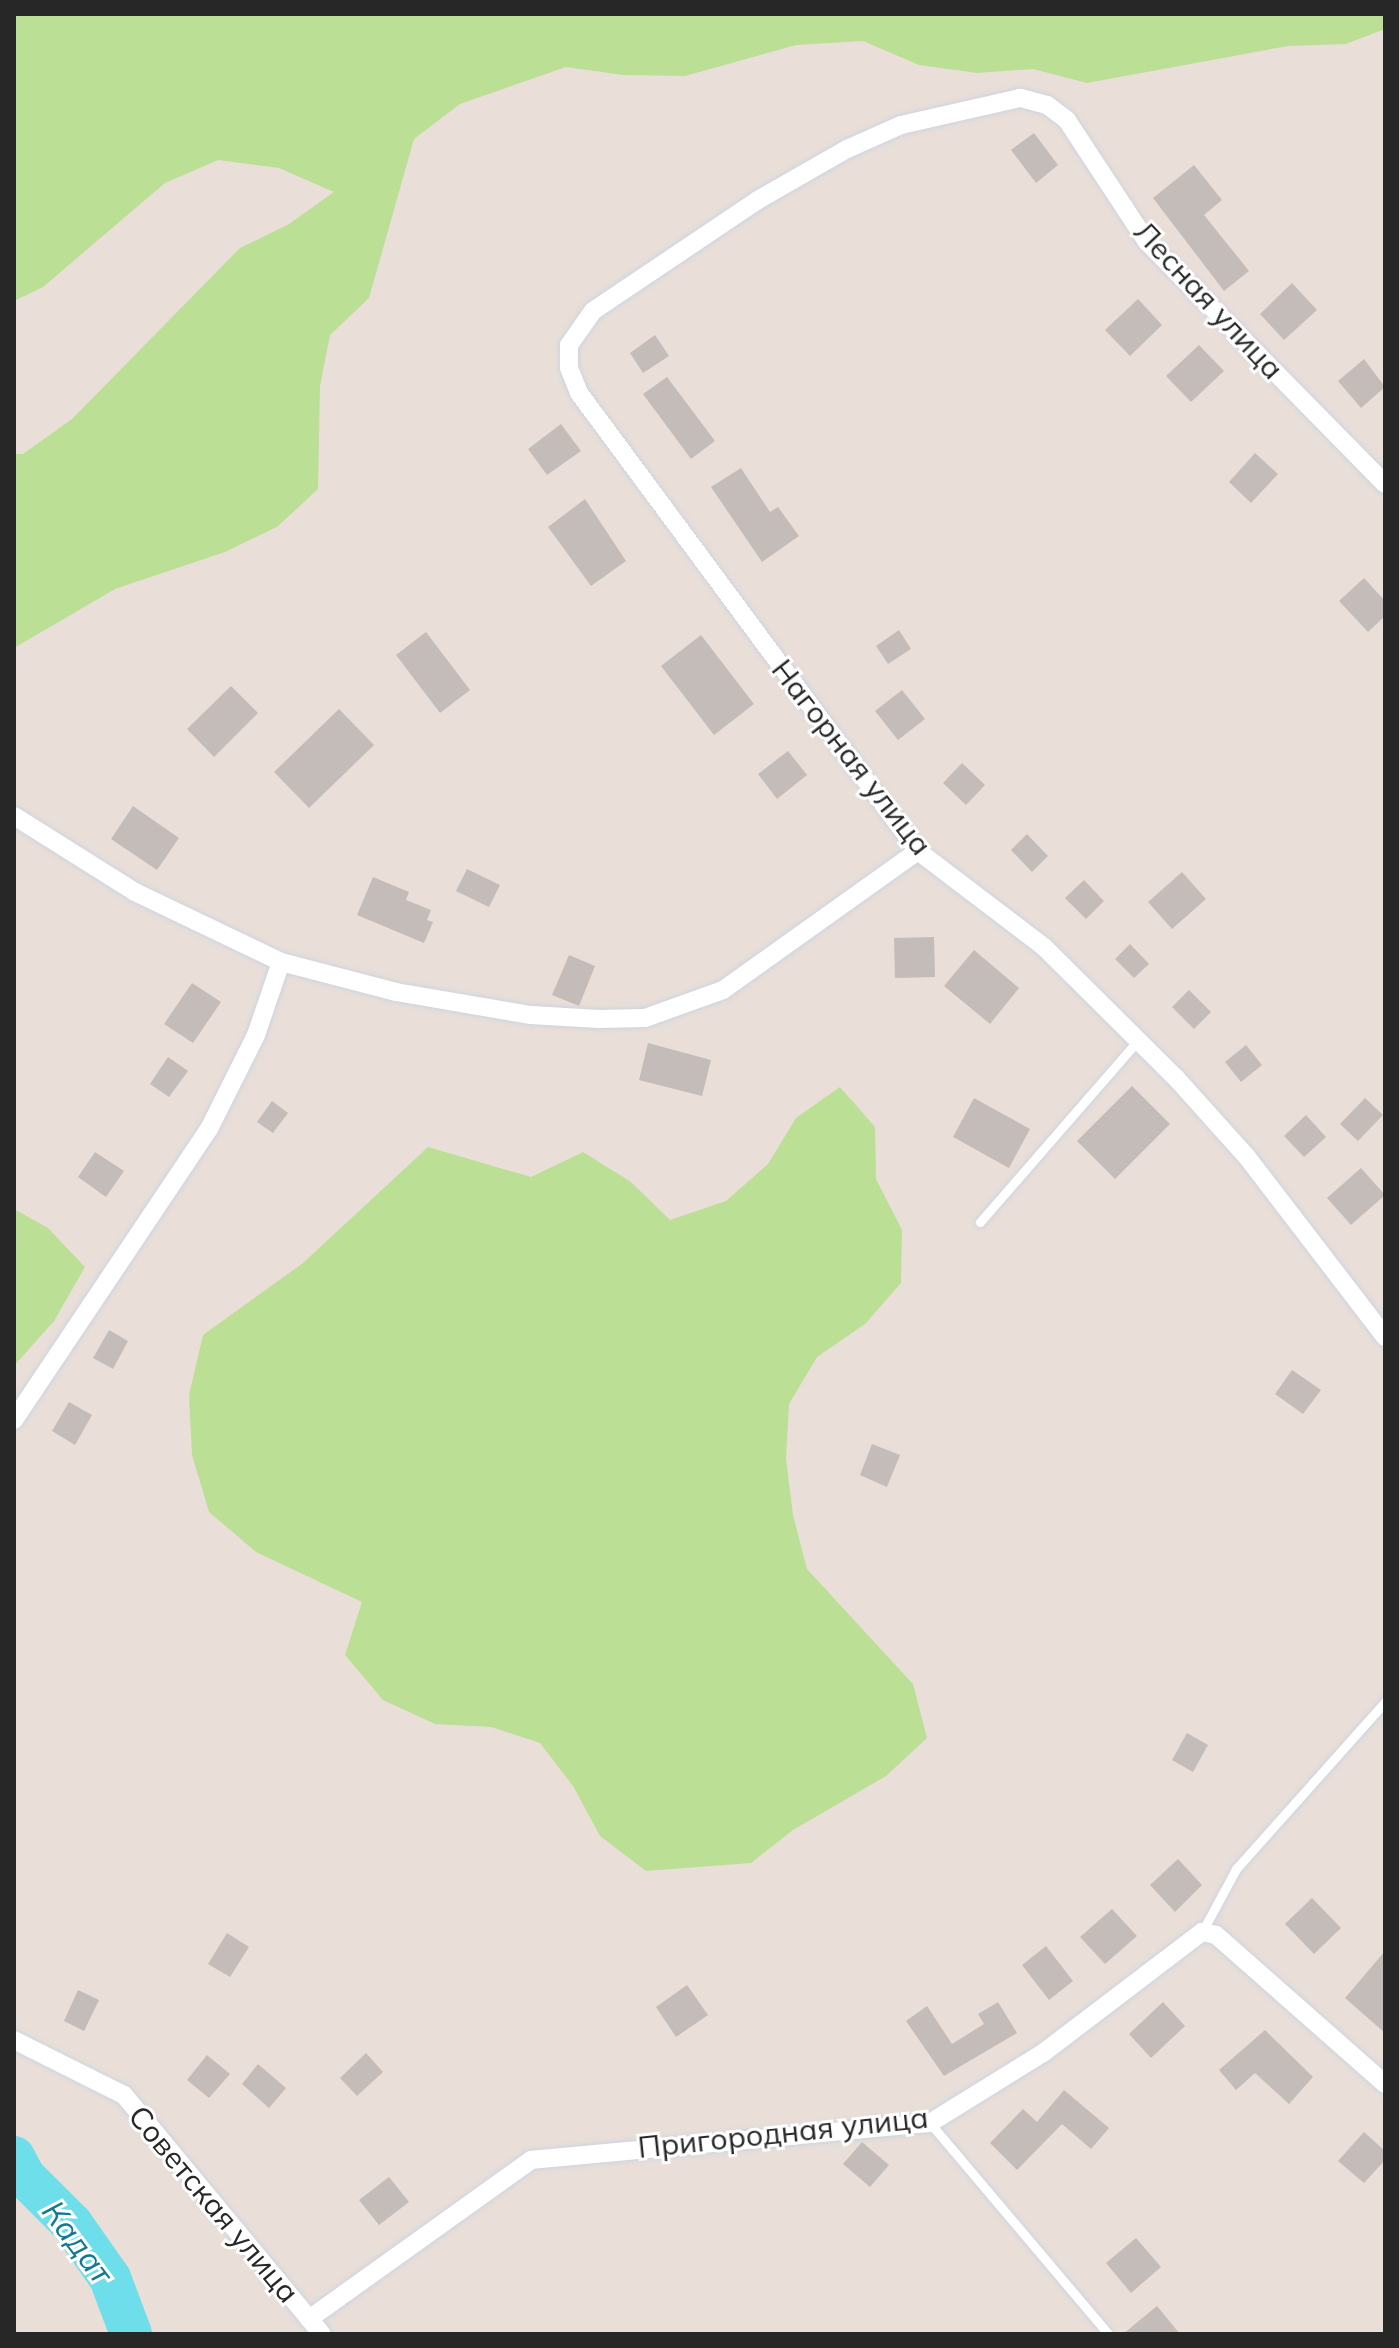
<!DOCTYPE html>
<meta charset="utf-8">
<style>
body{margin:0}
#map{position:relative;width:1399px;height:2348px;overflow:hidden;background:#e9dfd8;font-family:Mulish,sans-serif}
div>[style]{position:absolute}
.green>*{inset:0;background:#bbdf95}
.river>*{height:42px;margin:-21px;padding:0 21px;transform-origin:21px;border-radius:21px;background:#6ddeea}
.building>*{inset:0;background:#c4bcb8}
.roads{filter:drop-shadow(0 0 2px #ced4e0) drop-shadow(0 0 2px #ced4e0)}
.lane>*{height:9px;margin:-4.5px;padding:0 4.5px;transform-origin:4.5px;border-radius:4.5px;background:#fff}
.street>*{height:18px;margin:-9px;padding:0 9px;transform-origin:9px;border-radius:9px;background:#fff}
span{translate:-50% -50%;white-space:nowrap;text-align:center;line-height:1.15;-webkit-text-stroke:6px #fff;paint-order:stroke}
.street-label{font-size:30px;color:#272727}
.water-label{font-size:32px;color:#117a91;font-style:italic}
.frame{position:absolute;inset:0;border:16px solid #272727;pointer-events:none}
</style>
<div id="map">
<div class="green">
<div style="clip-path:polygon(14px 14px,1385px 14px,1385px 29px,1346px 44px,1288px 46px,1087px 83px,1033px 69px,977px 73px,919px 65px,863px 41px,796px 45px,685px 76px,623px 75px,566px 67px,460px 104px,414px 139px,369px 298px,330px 335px,320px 386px,318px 489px,277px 527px,225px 552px,115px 589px,14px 648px,14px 454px,23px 454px,72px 419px,240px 248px,289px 224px,334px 192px,279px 168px,218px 160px,165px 183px,43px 287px,14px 301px)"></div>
<div style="clip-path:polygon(840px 1087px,875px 1127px,876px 1179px,902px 1230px,901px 1283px,865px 1324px,817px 1357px,789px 1404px,786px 1459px,793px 1515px,807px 1569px,913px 1684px,927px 1738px,886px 1776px,793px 1830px,751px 1863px,646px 1871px,600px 1836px,573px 1786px,540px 1743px,491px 1727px,435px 1724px,383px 1700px,345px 1655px,362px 1602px,256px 1552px,209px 1512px,192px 1455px,189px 1395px,203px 1335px,303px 1263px,428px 1147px,531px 1177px,583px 1152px,631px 1182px,670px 1220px,726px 1201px,768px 1164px,796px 1118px)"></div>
<div style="clip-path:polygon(14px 1209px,48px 1228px,85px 1267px,54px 1321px,14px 1366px)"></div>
</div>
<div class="river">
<div style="left:14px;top:2157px;width:21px;rotate:62deg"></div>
<div style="left:24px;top:2176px;width:68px;rotate:45deg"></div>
<div style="left:72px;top:2224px;width:66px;rotate:54.9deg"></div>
<div style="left:110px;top:2278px;width:60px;rotate:69.4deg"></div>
</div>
<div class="building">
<div style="clip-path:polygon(1034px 133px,1058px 165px,1036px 183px,1011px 150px)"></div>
<div style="clip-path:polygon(1194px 165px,1222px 200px,1204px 215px,1249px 271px,1224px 291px,1153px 198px)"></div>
<div style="clip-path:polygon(1292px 283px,1317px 310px,1284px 340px,1260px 314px)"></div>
<div style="clip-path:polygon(1138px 299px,1162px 325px,1130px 356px,1105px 330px)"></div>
<div style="clip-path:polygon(655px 335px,669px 356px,643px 373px,630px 353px)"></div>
<div style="clip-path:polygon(1199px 345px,1224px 371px,1191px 402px,1166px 376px)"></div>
<div style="clip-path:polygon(1364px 359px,1385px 387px,1361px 408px,1338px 381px)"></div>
<div style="clip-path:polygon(667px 377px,715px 441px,691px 459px,643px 394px)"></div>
<div style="clip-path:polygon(561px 424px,581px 451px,547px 475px,528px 449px)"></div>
<div style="clip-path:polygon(1255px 453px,1278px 474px,1251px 503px,1229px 482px)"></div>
<div style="clip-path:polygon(741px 468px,770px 512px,778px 507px,799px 536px,762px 562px,711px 487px)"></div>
<div style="clip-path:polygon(585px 499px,626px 561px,591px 586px,548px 527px)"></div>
<div style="clip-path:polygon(1364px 578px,1385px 601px,1385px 616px,1368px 632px,1339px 601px)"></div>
<div style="clip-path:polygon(899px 630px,911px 649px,888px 664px,876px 646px)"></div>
<div style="clip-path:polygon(426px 632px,470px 690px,440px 713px,396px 655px)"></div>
<div style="clip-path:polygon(701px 635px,754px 704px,714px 735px,661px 666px)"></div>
<div style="clip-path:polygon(231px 686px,258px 713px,214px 757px,187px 729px)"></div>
<div style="clip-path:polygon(902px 690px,925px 719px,898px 740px,875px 711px)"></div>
<div style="clip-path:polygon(339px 709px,374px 745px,309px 808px,274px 772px)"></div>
<div style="clip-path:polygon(788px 751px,807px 775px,777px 799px,758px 774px)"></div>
<div style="clip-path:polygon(962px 763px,985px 785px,966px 805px,943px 783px)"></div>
<div style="clip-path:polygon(133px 806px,179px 838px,157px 870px,111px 839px)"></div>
<div style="clip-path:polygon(1027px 834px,1048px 856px,1032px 872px,1011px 850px)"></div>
<div style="clip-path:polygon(467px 869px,500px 885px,489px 907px,456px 891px)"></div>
<div style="clip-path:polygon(1182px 872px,1206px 899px,1172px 929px,1148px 902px)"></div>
<div style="clip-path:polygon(373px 877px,409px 892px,406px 900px,431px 910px,427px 920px,433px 922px,424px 943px,357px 915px)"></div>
<div style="clip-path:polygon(1084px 880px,1104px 901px,1086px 919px,1065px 898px)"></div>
<div style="clip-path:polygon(934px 937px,935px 977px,895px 978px,894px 938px)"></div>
<div style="clip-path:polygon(1130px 944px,1149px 964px,1134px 978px,1115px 959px)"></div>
<div style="clip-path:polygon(974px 950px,1019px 988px,990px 1024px,944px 986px)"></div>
<div style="clip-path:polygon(569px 955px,595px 966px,579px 1006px,552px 995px)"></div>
<div style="clip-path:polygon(192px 983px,221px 1002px,193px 1043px,164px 1024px)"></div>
<div style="clip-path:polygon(1189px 990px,1211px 1012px,1194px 1029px,1172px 1007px)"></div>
<div style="clip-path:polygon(648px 1043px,711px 1060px,702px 1096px,639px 1080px)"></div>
<div style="clip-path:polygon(1246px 1045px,1262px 1065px,1241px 1082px,1225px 1062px)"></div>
<div style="clip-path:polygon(168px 1057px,188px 1071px,169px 1097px,150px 1084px)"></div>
<div style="clip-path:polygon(1132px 1086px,1170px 1124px,1115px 1179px,1077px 1141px)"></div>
<div style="clip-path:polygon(974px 1098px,1030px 1129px,1009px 1168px,953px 1137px)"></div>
<div style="clip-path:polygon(1365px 1098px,1383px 1115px,1358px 1141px,1340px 1124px)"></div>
<div style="clip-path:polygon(272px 1101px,288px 1113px,273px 1133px,257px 1122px)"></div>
<div style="clip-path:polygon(1306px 1115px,1326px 1137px,1304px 1157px,1284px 1136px)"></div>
<div style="clip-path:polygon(95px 1152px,124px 1171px,106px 1197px,78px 1177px)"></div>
<div style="clip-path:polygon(1361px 1168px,1385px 1195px,1351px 1225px,1327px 1198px)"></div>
<div style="clip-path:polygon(109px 1330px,128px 1341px,113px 1369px,93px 1358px)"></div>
<div style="clip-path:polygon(1292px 1370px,1321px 1390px,1303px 1414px,1275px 1394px)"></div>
<div style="clip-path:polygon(69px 1402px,92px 1415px,75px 1445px,52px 1431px)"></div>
<div style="clip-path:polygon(872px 1444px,900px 1455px,887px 1487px,860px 1475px)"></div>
<div style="clip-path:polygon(1187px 1733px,1208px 1745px,1193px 1772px,1172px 1760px)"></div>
<div style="clip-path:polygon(1178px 1859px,1202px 1885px,1175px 1912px,1150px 1885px)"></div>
<div style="clip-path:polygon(1312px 1898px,1341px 1928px,1314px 1954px,1285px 1924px)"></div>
<div style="clip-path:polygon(1112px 1909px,1137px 1936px,1105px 1964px,1080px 1937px)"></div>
<div style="clip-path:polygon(227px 1933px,249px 1947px,230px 1977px,208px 1964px)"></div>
<div style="clip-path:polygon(1046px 1946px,1073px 1981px,1049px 2000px,1022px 1965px)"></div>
<div style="clip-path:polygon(1385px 1951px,1385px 2033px,1345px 1998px)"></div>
<div style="clip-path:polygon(687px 1985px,708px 2015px,676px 2037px,656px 2007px)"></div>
<div style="clip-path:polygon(78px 1990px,99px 2000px,84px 2031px,64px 2021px)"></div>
<div style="clip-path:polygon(998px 2002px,1017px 2033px,944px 2076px,906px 2021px,927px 2006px,952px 2044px,984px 2024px,978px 2014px)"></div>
<div style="clip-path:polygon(1163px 2002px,1185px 2026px,1151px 2058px,1129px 2034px)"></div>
<div style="clip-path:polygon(1265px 2030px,1313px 2077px,1289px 2104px,1255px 2073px,1236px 2090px,1219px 2070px)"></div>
<div style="clip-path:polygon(366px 2053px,383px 2072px,357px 2096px,340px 2078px)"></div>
<div style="clip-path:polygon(207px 2055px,230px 2074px,209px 2098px,187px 2080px)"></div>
<div style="clip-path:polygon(258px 2064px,286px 2088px,269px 2108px,242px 2084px)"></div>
<div style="clip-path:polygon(1064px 2090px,1109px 2128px,1091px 2149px,1062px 2124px,1017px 2170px,990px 2143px,1023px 2109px,1037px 2122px)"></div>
<div style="clip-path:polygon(1364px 2132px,1385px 2151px,1385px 2160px,1364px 2183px,1338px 2161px)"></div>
<div style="clip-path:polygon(862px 2142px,889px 2165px,870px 2187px,843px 2164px)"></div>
<div style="clip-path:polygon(389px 2177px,409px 2202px,379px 2225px,359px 2200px)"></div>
<div style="clip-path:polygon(1136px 2238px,1161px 2267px,1131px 2293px,1106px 2263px)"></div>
<div style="clip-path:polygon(1157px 2306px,1180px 2334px,1123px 2334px)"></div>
</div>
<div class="roads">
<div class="lane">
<div style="left:980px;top:1222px;width:241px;rotate:-49deg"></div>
<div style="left:1202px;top:1932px;width:72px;rotate:-61.6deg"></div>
<div style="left:1236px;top:1869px;width:224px;rotate:-48.3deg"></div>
<div style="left:930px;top:2123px;width:276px;rotate:49.8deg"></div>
</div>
<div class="street">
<div style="left:1385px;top:484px;width:339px;rotate:-134.5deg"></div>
<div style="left:1147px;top:242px;width:146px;rotate:-123.3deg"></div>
<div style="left:1067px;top:120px;width:25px;rotate:-143deg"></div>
<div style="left:1047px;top:105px;width:28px;rotate:-165deg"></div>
<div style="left:1020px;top:98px;width:122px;rotate:167.2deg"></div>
<div style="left:901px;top:125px;width:59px;rotate:156deg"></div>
<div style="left:847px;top:149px;width:103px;rotate:150.2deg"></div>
<div style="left:758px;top:200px;width:199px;rotate:146.1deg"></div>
<div style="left:593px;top:311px;width:42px;rotate:125.2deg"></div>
<div style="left:569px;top:345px;width:23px;rotate:90deg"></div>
<div style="left:569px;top:368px;width:27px;rotate:68deg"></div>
<div style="left:579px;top:393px;width:570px;rotate:53.49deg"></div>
<div style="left:918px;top:851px;width:158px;rotate:37.3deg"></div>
<div style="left:1044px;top:947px;width:186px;rotate:44.8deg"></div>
<div style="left:1176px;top:1078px;width:106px;rotate:48.1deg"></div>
<div style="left:1247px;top:1157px;width:227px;rotate:52.5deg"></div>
<div style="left:14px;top:816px;width:143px;rotate:32.1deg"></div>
<div style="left:135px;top:892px;width:162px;rotate:25.6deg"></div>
<div style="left:281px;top:962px;width:119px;rotate:14.6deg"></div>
<div style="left:396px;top:992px;width:137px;rotate:9.7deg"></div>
<div style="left:531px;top:1015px;width:68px;rotate:3.4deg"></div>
<div style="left:599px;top:1019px;width:46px;rotate:-1.2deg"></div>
<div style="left:645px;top:1018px;width:83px;rotate:-19.7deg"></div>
<div style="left:723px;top:990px;width:239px;rotate:-35.5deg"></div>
<div style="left:14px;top:1420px;width:350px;rotate:-56.2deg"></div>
<div style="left:209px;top:1129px;width:105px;rotate:-63.4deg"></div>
<div style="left:256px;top:1035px;width:77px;rotate:-71.1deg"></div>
<div style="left:14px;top:2040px;width:123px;rotate:26.6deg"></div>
<div style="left:124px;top:2095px;width:310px;rotate:50.4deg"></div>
<div style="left:309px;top:2319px;width:273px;rotate:-35.6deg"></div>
<div style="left:531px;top:2160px;width:401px;rotate:-5.3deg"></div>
<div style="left:930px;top:2123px;width:133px;rotate:-31.8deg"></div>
<div style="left:1043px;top:2053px;width:200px;rotate:-37.3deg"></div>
<div style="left:1202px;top:1932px;width:14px;rotate:12deg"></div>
<div style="left:1216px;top:1935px;width:225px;rotate:41.4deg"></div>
</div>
</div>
<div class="street-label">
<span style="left:1209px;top:300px;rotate:47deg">Лесная улица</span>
<span style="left:852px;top:757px;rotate:52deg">Нагорная улица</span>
<span style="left:783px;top:2132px;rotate:-6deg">Пригородная улица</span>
<span style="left:214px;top:2204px;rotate:50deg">Советская улица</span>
</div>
<div class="water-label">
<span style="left:78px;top:2242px;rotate:53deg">Кадат</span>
</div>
<div class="frame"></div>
</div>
